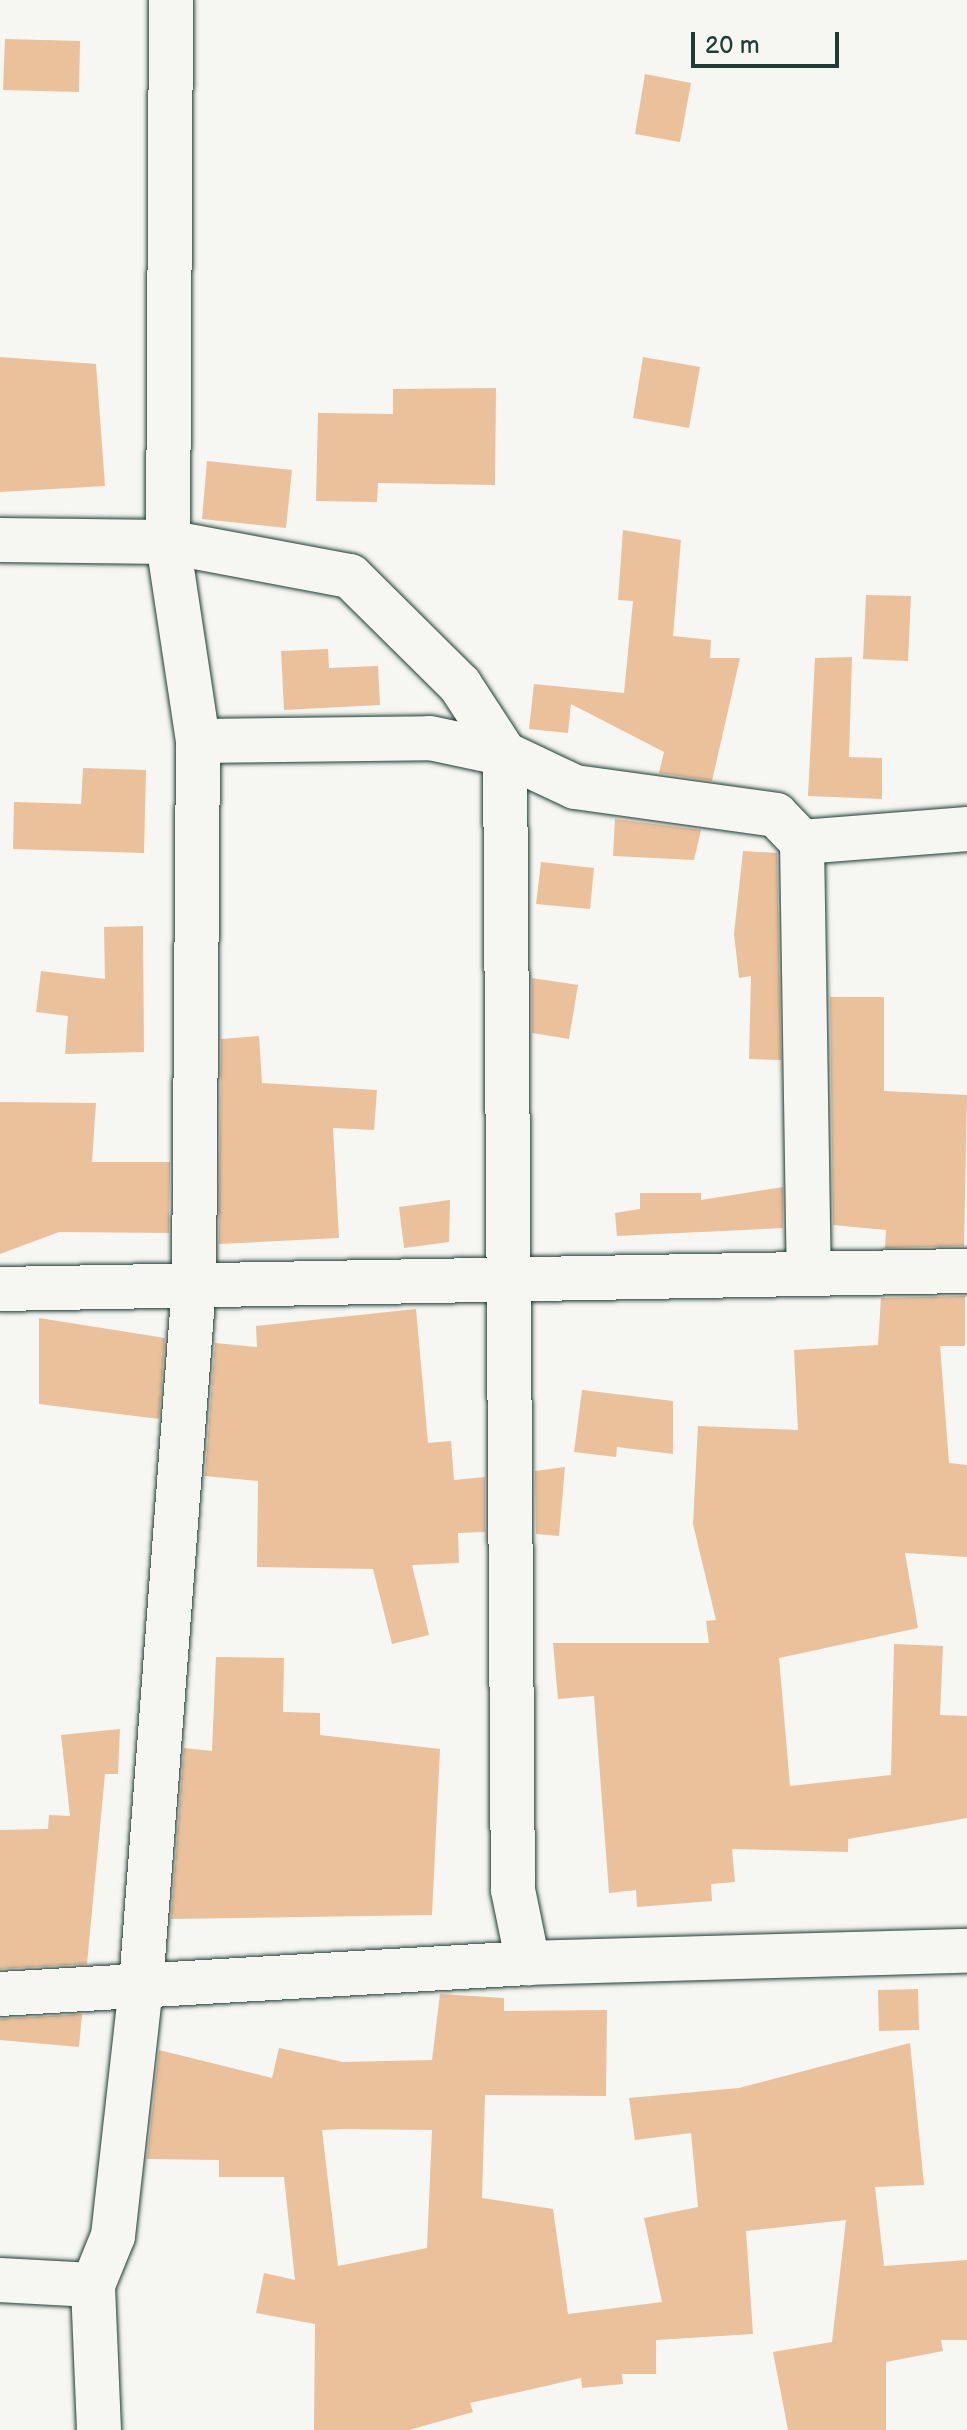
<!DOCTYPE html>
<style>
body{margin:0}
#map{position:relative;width:967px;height:2430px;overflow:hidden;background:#f6f6f2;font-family:"Balsamiq Sans",sans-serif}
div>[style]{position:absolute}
.building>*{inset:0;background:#eac19a}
.roads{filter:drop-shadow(0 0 2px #1f3d34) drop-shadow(0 0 2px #1f3d34)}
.street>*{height:44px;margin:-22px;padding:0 22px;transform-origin:22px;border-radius:22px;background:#f6f6f2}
span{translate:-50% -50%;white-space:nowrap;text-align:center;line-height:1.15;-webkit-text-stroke:6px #f6f6f2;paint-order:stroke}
.scale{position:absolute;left:691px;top:32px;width:148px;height:36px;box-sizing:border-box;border:4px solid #1f3d34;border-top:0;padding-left:10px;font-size:24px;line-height:28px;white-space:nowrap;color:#1f3d34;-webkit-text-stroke:6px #f6f6f2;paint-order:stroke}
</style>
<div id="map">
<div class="building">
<div style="clip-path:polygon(5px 39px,80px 41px,79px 92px,3px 90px)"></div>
<div style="clip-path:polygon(645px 74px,691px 83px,680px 142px,635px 134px)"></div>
<div style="clip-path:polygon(0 357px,96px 364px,105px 486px,0 492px)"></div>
<div style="clip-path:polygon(643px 357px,700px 367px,689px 428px,633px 418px)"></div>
<div style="clip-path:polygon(496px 388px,495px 485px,378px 483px,377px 502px,316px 501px,318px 413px,393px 414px,393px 389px)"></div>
<div style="clip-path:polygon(207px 461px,292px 470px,286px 528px,202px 519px)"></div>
<div style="clip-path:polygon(623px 530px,681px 540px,673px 636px,711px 640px,710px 658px,740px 658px,712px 781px,659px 773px,664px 752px,571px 704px,568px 733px,529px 729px,534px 684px,624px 693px,633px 601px,618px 600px)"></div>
<div style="clip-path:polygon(866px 595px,911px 596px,908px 661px,863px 659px)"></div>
<div style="clip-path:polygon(328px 649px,329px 668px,378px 666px,380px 705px,284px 710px,281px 651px)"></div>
<div style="clip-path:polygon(852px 657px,849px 757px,882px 758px,882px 799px,808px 796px,815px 658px)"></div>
<div style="clip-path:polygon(83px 768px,146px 770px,144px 853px,13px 849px,14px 802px,81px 804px)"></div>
<div style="clip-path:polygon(615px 819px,701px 830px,694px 860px,613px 856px)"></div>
<div style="clip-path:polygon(743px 851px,777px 853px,781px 1060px,749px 1059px,751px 976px,739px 978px,734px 934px)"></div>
<div style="clip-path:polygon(541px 862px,594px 868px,590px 909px,536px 904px)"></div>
<div style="clip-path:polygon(143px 926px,144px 1052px,65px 1054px,68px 1016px,36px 1012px,41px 971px,105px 979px,104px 927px)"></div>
<div style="clip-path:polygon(532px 978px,578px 985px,569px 1039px,532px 1033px)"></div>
<div style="clip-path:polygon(830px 997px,884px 997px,884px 1091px,967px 1095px,964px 1246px,885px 1248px,886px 1230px,833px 1225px)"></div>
<div style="clip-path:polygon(259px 1036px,262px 1083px,377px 1090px,374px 1130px,333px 1128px,339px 1238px,219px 1244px,221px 1039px)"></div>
<div style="clip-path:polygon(0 1102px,96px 1103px,92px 1162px,170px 1162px,169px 1233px,59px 1232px,0 1254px)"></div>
<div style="clip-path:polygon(783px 1187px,783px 1228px,617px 1236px,615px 1213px,640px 1209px,640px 1193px,701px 1193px,701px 1200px)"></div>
<div style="clip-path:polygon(450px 1200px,449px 1242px,404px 1248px,399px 1207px)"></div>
<div style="clip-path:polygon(965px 1296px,965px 1346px,940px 1346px,949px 1463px,967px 1465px,967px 1557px,905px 1553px,918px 1628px,779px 1658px,790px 1786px,891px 1775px,894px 1644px,943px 1646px,940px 1715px,967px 1716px,967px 1818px,848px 1839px,848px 1852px,732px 1849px,735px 1882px,711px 1884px,712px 1901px,637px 1907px,636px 1890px,609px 1893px,594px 1696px,558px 1699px,553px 1643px,709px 1643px,706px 1621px,716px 1620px,693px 1524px,698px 1426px,798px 1430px,794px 1350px,878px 1345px,881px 1298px)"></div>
<div style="clip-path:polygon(416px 1309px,428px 1443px,451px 1441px,454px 1480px,485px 1477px,485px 1532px,458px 1533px,459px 1563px,412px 1565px,429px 1635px,392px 1644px,373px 1569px,257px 1567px,258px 1481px,205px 1476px,215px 1343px,257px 1347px,256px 1326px)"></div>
<div style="clip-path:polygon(39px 1318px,165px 1338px,159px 1419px,39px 1404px)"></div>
<div style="clip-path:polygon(582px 1390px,673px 1401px,673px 1454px,617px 1447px,616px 1457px,574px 1452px)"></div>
<div style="clip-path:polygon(565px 1467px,559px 1536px,536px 1534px,535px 1471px)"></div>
<div style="clip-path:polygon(216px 1657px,284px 1658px,283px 1712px,320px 1713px,320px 1735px,440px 1749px,432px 1915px,171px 1919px,184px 1748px,212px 1751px)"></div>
<div style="clip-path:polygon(120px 1729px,118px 1774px,105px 1774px,87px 1964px,0 1969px,0 1830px,48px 1829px,49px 1815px,70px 1816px,61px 1735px)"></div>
<div style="clip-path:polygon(918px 1989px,919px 2030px,879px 2031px,878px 1990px)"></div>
<div style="clip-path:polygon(evenodd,440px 1994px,504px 1998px,504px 2011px,607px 2010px,606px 2096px,485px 2095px,482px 2198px,553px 2209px,568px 2314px,662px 2302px,644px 2218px,698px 2207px,691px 2133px,635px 2140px,629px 2098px,739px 2088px,910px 2043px,924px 2185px,875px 2187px,884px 2266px,967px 2260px,967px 2340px,941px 2340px,943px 2351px,886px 2362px,886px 2430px,788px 2430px,773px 2352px,832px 2342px,846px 2220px,746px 2231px,753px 2334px,656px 2340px,656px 2374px,622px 2374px,623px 2384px,582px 2388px,581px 2378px,470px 2403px,473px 2412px,409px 2430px,314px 2430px,315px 2324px,256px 2313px,264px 2273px,295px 2280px,284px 2177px,219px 2177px,219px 2160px,147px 2159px,159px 2050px,272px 2078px,279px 2048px,343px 2062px,432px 2060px,440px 1994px,343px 2129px,432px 2130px,427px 2248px,338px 2266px,322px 2130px,343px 2129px)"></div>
<div style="clip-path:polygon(82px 2014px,79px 2047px,0 2040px,0 2019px)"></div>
</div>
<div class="roads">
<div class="street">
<div style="left:0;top:540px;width:168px;rotate:0.7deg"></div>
<div style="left:168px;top:542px;width:185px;rotate:10.6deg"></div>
<div style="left:350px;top:576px;width:155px;rotate:44.7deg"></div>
<div style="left:460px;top:685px;width:82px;rotate:56.9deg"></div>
<div style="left:505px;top:754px;width:1136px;rotate:89.6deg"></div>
<div style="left:513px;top:1890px;width:75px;rotate:78.4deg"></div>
<div style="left:198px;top:741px;width:232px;rotate:-0.7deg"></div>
<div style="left:430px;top:738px;width:77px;rotate:12deg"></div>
<div style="left:505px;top:754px;width:77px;rotate:25.2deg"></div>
<div style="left:575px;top:787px;width:203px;rotate:7.9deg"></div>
<div style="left:776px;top:815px;width:37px;rotate:46deg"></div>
<div style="left:802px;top:842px;width:166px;rotate:-4.5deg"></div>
<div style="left:802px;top:842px;width:427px;rotate:89.1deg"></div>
<div style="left:0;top:1289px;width:967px;rotate:-1.07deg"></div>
<div style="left:0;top:1994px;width:529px;rotate:-3.36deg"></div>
<div style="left:528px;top:1963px;width:439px;rotate:-1.6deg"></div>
<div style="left:0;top:2280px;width:93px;rotate:3.1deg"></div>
<div style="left:99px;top:2430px;width:145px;rotate:-92.4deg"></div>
<div style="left:93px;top:2285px;width:53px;rotate:-67.8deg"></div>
<div style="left:113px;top:2236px;width:253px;rotate:-83.6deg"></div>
<div style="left:141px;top:1985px;width:702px;rotate:-85.67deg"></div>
<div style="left:194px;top:1285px;width:544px;rotate:-89.58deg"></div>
<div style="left:198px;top:741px;width:201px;rotate:-98.6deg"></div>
<div style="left:168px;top:542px;width:542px;rotate:-89.68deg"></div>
</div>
</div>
<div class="scale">20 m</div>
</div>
